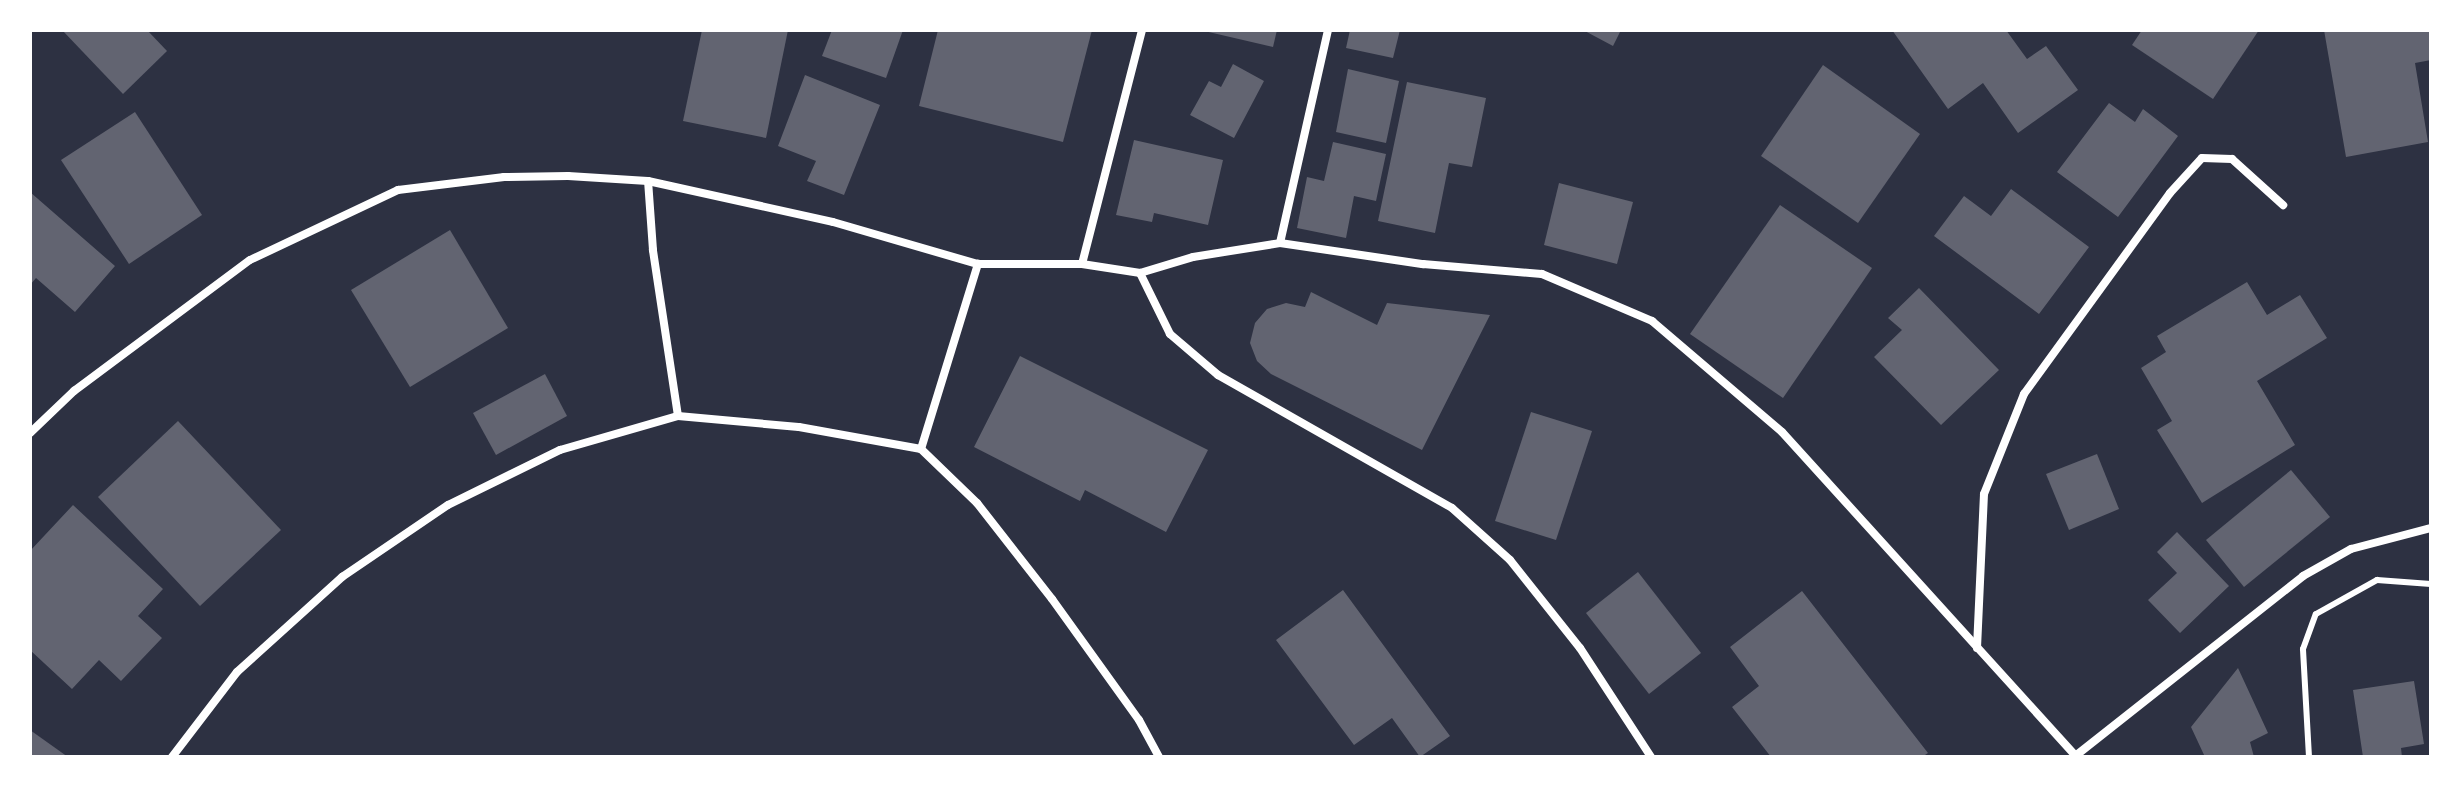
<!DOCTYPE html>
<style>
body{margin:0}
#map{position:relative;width:2461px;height:787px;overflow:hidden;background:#2d3142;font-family:"DejaVu Sans",sans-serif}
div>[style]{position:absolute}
.building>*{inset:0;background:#626471}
.service>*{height:6px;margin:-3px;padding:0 3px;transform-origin:3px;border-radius:3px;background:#fff}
.minor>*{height:8px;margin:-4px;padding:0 4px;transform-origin:4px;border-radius:4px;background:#fff}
span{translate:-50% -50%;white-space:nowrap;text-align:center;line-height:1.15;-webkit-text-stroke:6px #fff;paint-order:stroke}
.frame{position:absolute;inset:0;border:32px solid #fff;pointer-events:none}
</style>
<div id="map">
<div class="building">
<div style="clip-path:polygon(62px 30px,147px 30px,167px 51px,123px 94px)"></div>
<div style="clip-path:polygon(702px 30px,788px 30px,766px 138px,683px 121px)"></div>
<div style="clip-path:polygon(832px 30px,903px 30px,886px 78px,822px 56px)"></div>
<div style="clip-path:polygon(938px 30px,1092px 30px,1063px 142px,919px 106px)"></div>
<div style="clip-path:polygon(1200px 30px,1277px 30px,1273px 47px)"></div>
<div style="clip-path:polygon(1350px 30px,1400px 30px,1393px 58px,1346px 48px)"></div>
<div style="clip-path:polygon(1583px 30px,1621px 30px,1613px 46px)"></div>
<div style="clip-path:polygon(1892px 30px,2006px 30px,2027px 59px,2046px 46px,2078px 90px,2018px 133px,1983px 83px,1948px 109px)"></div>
<div style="clip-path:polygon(2142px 30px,2259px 30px,2213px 99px,2132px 45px)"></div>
<div style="clip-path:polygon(2324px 30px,2431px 30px,2431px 60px,2415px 63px,2428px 142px,2346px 157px)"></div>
<div style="clip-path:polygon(1233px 64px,1264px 81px,1234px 138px,1190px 115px,1209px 81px,1221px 87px)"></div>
<div style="clip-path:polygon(1823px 65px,1920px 134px,1858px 223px,1761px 156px)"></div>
<div style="clip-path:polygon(1348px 69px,1399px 81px,1386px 143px,1336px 132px)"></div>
<div style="clip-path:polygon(805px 75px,880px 105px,844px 195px,807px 181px,816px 161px,778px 146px)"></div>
<div style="clip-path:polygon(1407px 82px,1486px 98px,1472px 167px,1449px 163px,1435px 233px,1378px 221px)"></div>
<div style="clip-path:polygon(2109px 103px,2135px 122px,2143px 109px,2178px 136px,2118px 217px,2057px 172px)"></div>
<div style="clip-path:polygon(135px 112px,202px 215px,129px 264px,61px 160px)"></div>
<div style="clip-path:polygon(1134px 140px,1223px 160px,1208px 225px,1154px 213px,1152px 222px,1116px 215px)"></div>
<div style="clip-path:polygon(1333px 142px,1386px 154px,1376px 201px,1354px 196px,1346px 238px,1297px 228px,1307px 177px,1324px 181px)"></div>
<div style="clip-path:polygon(1559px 183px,1633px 202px,1617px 264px,1544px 245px)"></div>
<div style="clip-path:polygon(2011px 189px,2089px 247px,2039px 314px,1934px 236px,1964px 196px,1991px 216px)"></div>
<div style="clip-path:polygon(30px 192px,115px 266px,75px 312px,36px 278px,30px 285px)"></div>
<div style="clip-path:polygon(1780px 205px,1872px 268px,1783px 398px,1690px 334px)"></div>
<div style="clip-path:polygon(450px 230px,508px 328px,410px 387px,351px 290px)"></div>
<div style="clip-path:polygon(2247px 282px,2267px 315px,2300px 295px,2327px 338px,2257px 381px,2295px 445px,2202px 503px,2157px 430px,2172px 421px,2141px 368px,2166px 352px,2157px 336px)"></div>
<div style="clip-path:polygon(1919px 288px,1999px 370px,1941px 425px,1874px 357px,1902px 330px,1888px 318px)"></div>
<div style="clip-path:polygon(1311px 292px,1377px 325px,1387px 303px,1490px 315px,1422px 450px,1271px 374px,1257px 361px,1250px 343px,1255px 323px,1267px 309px,1286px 303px,1305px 307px)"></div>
<div style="clip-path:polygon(1020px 356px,1208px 450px,1166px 532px,1085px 490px,1080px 501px,974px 447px)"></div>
<div style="clip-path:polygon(545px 374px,567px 416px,496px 455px,473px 413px)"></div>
<div style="clip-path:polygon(1531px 412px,1592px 431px,1556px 540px,1495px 521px)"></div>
<div style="clip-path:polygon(178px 421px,281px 530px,200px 606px,98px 497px)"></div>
<div style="clip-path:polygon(2097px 454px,2119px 509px,2069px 530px,2046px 474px)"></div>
<div style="clip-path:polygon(2291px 470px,2330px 517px,2244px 587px,2206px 540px)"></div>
<div style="clip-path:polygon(73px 505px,163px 589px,138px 616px,162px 638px,121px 681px,99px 660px,72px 689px,30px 650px,30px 551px)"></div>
<div style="clip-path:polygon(2177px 532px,2229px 586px,2180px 633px,2148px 600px,2177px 573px,2157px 552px)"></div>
<div style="clip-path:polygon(1638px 572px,1701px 653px,1649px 694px,1586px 613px)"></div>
<div style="clip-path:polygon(1343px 590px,1450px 736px,1420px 757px,1392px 718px,1354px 745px,1276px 640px)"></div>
<div style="clip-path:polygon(1802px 591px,1928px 753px,1922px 757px,1771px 757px,1732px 707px,1759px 686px,1730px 647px)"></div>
<div style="clip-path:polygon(2238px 668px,2268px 733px,2250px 742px,2254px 757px,2205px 757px,2191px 727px)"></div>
<div style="clip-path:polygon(2414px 681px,2424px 744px,2401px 748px,2402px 757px,2363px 757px,2353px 690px)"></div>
<div style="clip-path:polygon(30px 730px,68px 757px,30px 757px)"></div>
</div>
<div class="service">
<div style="left:2309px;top:757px;width:108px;rotate:-93.2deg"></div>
<div style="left:2303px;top:649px;width:37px;rotate:-70deg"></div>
<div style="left:2316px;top:614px;width:70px;rotate:-29.1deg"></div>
<div style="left:2377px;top:580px;width:54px;rotate:4.2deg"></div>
</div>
<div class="minor">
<div style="left:1280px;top:243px;width:218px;rotate:-77.3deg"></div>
<div style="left:1082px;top:264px;width:242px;rotate:-75.6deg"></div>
<div style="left:1140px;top:273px;width:68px;rotate:63.8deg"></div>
<div style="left:1170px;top:334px;width:63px;rotate:40.5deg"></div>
<div style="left:1218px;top:375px;width:269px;rotate:29.6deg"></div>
<div style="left:1452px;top:508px;width:78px;rotate:41.9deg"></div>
<div style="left:1510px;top:560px;width:112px;rotate:51.5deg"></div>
<div style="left:1580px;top:648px;width:130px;rotate:56.9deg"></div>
<div style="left:678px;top:416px;width:121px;rotate:5.2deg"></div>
<div style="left:799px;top:427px;width:124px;rotate:10.2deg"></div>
<div style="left:921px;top:449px;width:78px;rotate:44deg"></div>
<div style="left:977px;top:503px;width:122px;rotate:52deg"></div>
<div style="left:1052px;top:599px;width:149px;rotate:54.3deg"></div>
<div style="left:1139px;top:720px;width:42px;rotate:61.6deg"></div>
<div style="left:30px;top:433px;width:61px;rotate:-43.7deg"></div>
<div style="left:74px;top:391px;width:219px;rotate:-36.7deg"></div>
<div style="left:250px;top:260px;width:164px;rotate:-25.3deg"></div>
<div style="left:398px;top:190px;width:107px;rotate:-7deg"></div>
<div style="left:504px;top:177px;width:64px;rotate:-0.9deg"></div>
<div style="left:568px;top:176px;width:80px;rotate:3.6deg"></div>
<div style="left:648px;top:181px;width:189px;rotate:12.5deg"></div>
<div style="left:833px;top:222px;width:151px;rotate:16.2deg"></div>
<div style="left:978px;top:264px;width:104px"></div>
<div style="left:1082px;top:264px;width:59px;rotate:8.8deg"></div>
<div style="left:1140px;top:273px;width:55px;rotate:-16.8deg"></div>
<div style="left:1193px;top:257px;width:88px;rotate:-9.1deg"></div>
<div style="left:1280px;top:243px;width:145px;rotate:8.4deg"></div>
<div style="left:1423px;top:264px;width:119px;rotate:4.8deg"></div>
<div style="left:1542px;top:274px;width:120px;rotate:23.1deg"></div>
<div style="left:1652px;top:321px;width:171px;rotate:40.5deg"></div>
<div style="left:1782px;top:432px;width:439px;rotate:47.8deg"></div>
<div style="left:921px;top:449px;width:194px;rotate:-72.9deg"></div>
<div style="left:1977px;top:648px;width:154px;rotate:-87.4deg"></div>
<div style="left:1984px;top:494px;width:108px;rotate:-68.2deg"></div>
<div style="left:2024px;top:394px;width:248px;rotate:-54deg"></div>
<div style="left:2170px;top:193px;width:47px;rotate:-47.6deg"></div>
<div style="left:2202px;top:158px;width:30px;rotate:2deg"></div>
<div style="left:2232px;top:159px;width:69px;rotate:42deg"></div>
<div style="left:172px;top:757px;width:107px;rotate:-52.6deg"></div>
<div style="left:237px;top:672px;width:142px;rotate:-42.1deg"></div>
<div style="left:342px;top:577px;width:128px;rotate:-34.2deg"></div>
<div style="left:448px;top:505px;width:125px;rotate:-26.2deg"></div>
<div style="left:560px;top:450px;width:123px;rotate:-16.1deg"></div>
<div style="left:678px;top:416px;width:168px;rotate:-98.6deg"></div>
<div style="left:653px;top:250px;width:69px;rotate:-94.1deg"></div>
<div style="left:2074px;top:757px;width:292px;rotate:-38.3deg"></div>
<div style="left:2303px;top:576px;width:55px;rotate:-29.4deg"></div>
<div style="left:2351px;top:549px;width:83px;rotate:-14.7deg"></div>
</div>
<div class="frame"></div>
</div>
